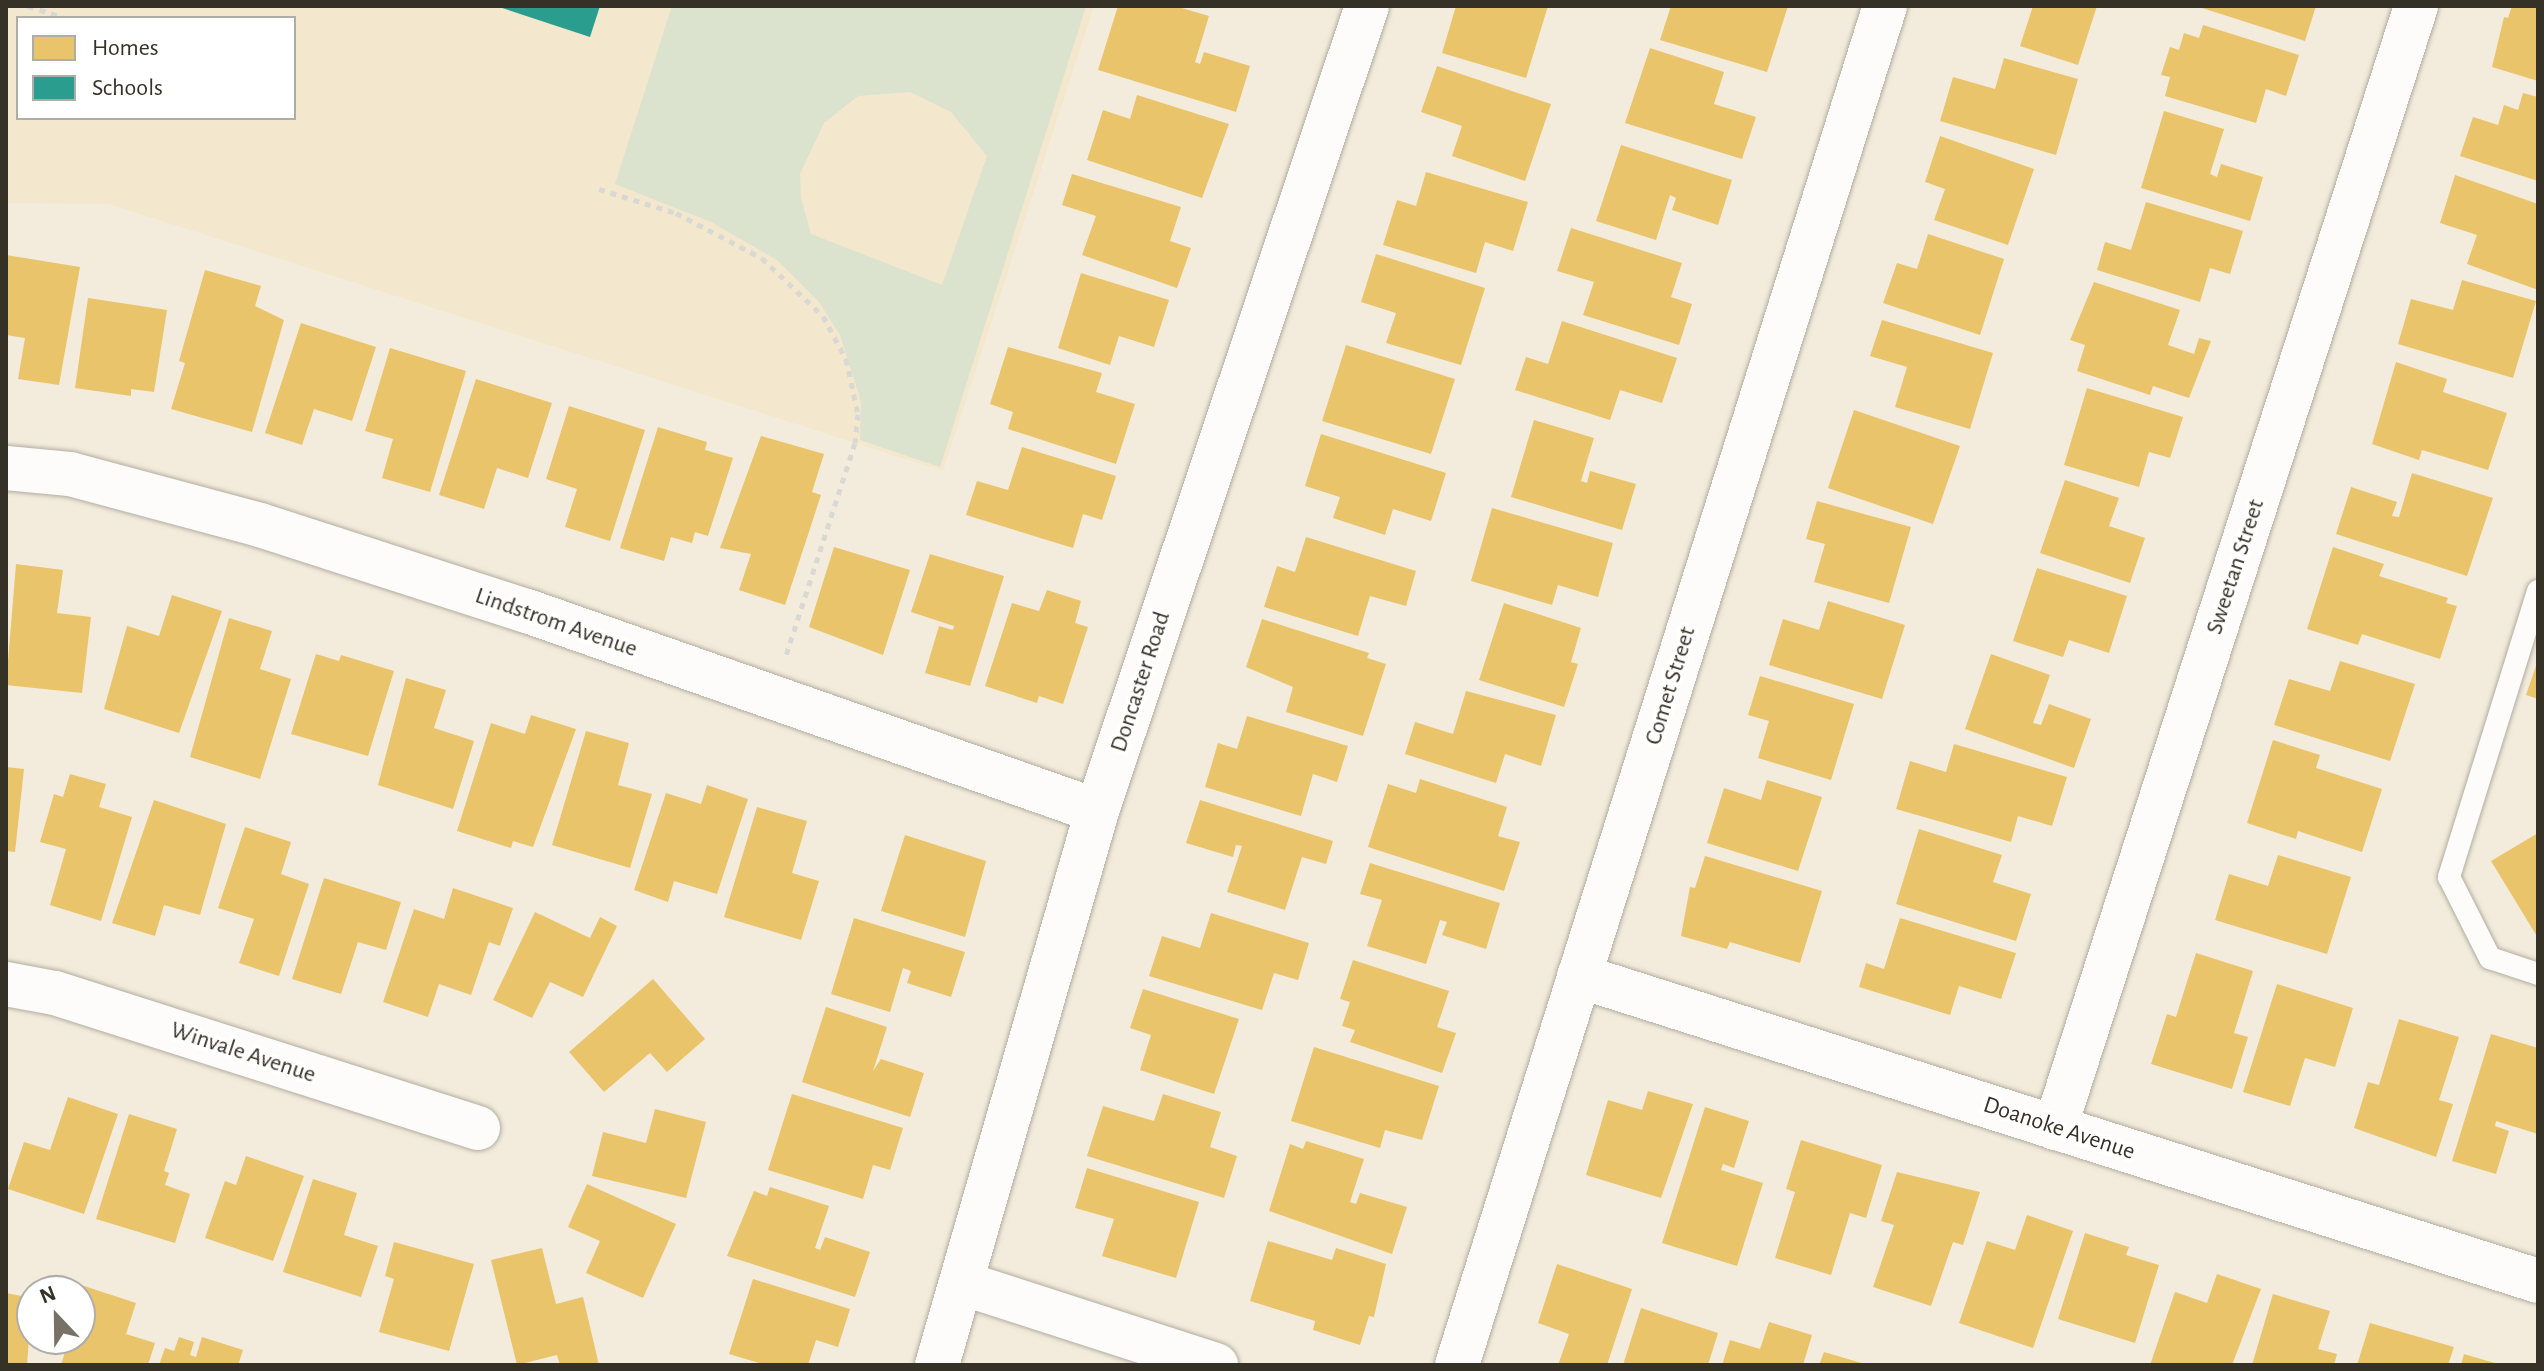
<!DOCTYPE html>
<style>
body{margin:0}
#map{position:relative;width:2544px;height:1371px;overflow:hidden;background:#f3ecdc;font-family:"Alegreya Sans",sans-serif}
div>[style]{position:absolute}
.built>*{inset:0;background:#f3e7cd}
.green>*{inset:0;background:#dbe2ce}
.homes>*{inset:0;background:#e9c46a}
.schools>*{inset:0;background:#2a9d8f}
.path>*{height:5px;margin-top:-2.5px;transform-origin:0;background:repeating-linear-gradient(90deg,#dad8d3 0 6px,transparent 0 12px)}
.roads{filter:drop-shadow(0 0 2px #b2ada1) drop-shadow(0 0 2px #b2ada1)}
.service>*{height:22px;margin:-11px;padding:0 11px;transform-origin:11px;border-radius:11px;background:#fdfcfa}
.minor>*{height:44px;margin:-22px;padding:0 22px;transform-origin:22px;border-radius:22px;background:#fdfcfa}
span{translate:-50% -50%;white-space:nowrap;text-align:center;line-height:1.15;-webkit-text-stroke:8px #fff;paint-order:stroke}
.street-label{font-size:24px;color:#363126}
.frame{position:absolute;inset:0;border:8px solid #363126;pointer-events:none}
.legend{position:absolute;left:16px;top:16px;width:280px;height:104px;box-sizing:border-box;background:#fff;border:2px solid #afada8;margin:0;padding:10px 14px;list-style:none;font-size:24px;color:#363126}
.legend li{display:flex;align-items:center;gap:16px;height:40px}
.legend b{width:40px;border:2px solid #afada8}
.north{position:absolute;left:16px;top:1275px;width:80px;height:80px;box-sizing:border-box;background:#fff;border:2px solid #afada8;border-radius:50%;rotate:338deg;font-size:22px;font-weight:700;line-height:32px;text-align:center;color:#363126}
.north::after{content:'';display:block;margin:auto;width:28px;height:36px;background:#787266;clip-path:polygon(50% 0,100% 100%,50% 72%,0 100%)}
</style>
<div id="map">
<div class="built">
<div style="clip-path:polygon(evenodd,6px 6px,1094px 6px,943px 471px,109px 204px,6px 203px,6px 6px,18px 18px,294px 18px,294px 118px,18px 118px,18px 18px)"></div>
</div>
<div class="green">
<div style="clip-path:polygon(evenodd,672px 6px,1086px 6px,940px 467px,860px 440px,861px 402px,840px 335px,819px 302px,777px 260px,711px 222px,615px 184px,672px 6px,910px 92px,951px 112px,987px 156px,942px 285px,811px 234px,801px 198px,800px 174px,824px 123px,858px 96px,910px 92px)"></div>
</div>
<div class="homes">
<div style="clip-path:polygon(1118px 6px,1175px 6px,1209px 16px,1195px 62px,1200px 64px,1204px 52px,1250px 66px,1236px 112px,1098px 70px)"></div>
<div style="clip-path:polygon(1456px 6px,1548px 6px,1526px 78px,1442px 53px)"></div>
<div style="clip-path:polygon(1671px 6px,1788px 6px,1767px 72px,1660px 40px)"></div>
<div style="clip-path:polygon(2033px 6px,2097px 6px,2078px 65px,2020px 46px)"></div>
<div style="clip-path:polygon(2196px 6px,2316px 6px,2305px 41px)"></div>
<div style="clip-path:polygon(2512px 6px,2538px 6px,2538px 81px,2492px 67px,2504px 17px,2508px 18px)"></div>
<div style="clip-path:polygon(2203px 25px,2299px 55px,2286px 96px,2266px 89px,2256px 123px,2165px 96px,2170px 77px,2161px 75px,2170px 47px,2179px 50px,2184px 33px,2199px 38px)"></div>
<div style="clip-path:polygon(1650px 48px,1724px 72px,1714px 104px,1756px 117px,1742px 159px,1625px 123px)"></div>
<div style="clip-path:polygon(2004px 58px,2078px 79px,2056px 155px,1940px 121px,1953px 77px,1995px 89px)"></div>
<div style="clip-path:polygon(1437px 66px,1551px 104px,1525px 181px,1452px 156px,1462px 126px,1421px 112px)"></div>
<div style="clip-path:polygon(2523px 93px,2538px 97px,2538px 181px,2460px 156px,2473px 117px,2498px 125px,2504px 105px,2518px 110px)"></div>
<div style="clip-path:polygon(1137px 95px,1229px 124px,1202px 198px,1087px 160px,1103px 110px,1130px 119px)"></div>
<div style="clip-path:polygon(2164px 111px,2224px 129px,2210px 174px,2217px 177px,2221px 164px,2263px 177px,2250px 221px,2141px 188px)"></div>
<div style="clip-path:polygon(1940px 136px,2034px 169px,2008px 245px,1934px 220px,1945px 189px,1925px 182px)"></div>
<div style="clip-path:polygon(1621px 145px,1732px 180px,1718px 225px,1672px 210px,1676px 198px,1670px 195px,1656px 240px,1596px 221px)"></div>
<div style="clip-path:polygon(1426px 172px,1528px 202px,1513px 251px,1485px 242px,1476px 273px,1383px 245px,1397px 200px,1416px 206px)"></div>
<div style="clip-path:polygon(1072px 174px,1181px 207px,1170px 241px,1191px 248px,1177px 288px,1082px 255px,1096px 216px,1062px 205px)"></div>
<div style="clip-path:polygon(2455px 175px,2538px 204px,2538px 290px,2467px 264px,2477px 235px,2440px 223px)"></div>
<div style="clip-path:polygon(2146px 202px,2243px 231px,2230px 274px,2210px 268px,2200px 302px,2097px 270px,2105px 242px,2131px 250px)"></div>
<div style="clip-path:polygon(1571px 228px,1682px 263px,1671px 297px,1692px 304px,1679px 345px,1583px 315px,1594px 282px,1557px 271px)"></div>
<div style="clip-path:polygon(1928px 234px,2004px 259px,1980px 335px,1883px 303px,1897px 263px,1917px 269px)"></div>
<div style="clip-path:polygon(1376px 254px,1485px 288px,1461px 365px,1386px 343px,1396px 313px,1361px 302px)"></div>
<div style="clip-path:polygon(6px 255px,80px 267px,59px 385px,18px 379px,25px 338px,6px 335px)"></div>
<div style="clip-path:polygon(205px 270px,261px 286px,255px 306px,284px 320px,252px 432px,171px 409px,185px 363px,179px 361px)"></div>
<div style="clip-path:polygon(1081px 273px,1169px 300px,1154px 347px,1119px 336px,1110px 365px,1058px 348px)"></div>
<div style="clip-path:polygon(2462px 280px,2536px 301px,2513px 378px,2398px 344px,2411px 299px,2453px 310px)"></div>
<div style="clip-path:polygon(2094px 282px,2180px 310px,2168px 345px,2194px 354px,2199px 338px,2211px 341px,2189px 398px,2153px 386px,2150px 395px,2077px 371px,2085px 345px,2070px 340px)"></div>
<div style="clip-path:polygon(88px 298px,167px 310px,154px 392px,131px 389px,131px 396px,75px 388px)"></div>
<div style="clip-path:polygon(1882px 320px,1993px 353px,1970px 429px,1895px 407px,1907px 367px,1870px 356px)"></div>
<div style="clip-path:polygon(1562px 321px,1677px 358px,1662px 403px,1620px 390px,1610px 420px,1515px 390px,1526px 357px,1548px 364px)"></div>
<div style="clip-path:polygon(301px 323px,376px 347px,352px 421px,314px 409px,302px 445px,265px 433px)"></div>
<div style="clip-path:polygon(1346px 345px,1455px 379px,1431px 454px,1322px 421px)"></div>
<div style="clip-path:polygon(1008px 347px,1102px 373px,1096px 392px,1135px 404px,1116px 464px,1008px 429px,1013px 412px,990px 404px)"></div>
<div style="clip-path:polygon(390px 348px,466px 371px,430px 492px,382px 478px,393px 439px,365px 431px)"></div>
<div style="clip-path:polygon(2396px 362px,2447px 379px,2443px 392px,2507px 413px,2488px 470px,2422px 450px,2419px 460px,2372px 444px)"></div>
<div style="clip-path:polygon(476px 379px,552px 403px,528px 478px,497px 468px,484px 509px,439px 495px)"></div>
<div style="clip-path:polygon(2087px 388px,2183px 417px,2170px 458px,2149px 452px,2139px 487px,2064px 465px)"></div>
<div style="clip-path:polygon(569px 406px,645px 430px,610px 541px,565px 527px,577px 489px,546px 479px)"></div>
<div style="clip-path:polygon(1854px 410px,1960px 446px,1933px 524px,1828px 488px)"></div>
<div style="clip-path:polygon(1534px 420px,1594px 438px,1581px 481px,1587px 483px,1590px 471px,1636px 484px,1622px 530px,1511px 497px)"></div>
<div style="clip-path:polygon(658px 427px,707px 442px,705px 450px,733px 458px,708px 536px,695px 532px,692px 543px,671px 537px,664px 561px,620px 548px)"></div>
<div style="clip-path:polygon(1321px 434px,1446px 473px,1431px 521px,1393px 509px,1385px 535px,1333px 518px,1340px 497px,1305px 486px)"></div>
<div style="clip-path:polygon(761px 436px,824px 454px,812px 492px,821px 495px,785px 605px,739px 590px,751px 554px,720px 548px)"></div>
<div style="clip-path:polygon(1022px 447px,1116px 476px,1102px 520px,1083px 514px,1073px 548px,966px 515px,977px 481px,1008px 490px)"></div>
<div style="clip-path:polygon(2412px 473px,2493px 498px,2467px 576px,2336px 534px,2351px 487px,2397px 502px,2392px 516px,2399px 517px)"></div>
<div style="clip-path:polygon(2065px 480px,2119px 498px,2109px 526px,2145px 538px,2130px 583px,2040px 553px)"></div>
<div style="clip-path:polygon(1817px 501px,1911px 527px,1889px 603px,1814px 582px,1825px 544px,1806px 539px)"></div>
<div style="clip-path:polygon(1492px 508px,1613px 543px,1598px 597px,1558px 585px,1552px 605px,1471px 581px)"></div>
<div style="clip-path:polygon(1306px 537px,1416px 571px,1406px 606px,1370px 596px,1358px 636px,1264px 607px,1277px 566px,1295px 572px)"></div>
<div style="clip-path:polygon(834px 547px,910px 570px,883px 655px,809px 627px)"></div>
<div style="clip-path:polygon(2333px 547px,2384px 564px,2379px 576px,2448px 598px,2446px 603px,2457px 606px,2440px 659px,2362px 634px,2358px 645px,2307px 629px)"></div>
<div style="clip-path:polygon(930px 554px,1004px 576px,970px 686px,925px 673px,939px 626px,953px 630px,954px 626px,911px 612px)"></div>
<div style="clip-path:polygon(16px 564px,63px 570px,57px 613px,91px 617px,82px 693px,6px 685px)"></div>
<div style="clip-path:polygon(2037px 568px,2127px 596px,2109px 653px,2069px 640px,2063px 657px,2013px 641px)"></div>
<div style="clip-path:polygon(1047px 590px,1081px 601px,1075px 623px,1088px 627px,1063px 704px,1039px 696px,1037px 703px,985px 686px,1012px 603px,1039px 611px)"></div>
<div style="clip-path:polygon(172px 595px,222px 611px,179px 733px,104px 709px,127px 626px,159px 636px)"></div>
<div style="clip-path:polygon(1828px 601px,1905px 625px,1882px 699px,1769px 665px,1783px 619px,1819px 630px)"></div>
<div style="clip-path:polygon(1504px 603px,1581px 628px,1571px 662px,1578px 664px,1564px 707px,1479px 680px)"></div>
<div style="clip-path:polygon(229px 618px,272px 631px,260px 669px,291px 679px,260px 779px,190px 757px)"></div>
<div style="clip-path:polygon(1262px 619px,1369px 653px,1367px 658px,1386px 664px,1363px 736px,1286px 712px,1293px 687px,1246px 667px)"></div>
<div style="clip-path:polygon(316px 654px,339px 661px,341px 655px,394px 671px,368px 756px,291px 734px)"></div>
<div style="clip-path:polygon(1991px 654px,2050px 675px,2033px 723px,2041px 725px,2049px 704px,2091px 719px,2074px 768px,1965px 729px)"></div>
<div style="clip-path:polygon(2538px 660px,2538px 699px,2526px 695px)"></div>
<div style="clip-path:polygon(2340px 661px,2415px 684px,2390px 761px,2274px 725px,2289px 679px,2330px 691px)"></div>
<div style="clip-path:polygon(1760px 676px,1854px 704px,1831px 780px,1758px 758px,1769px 721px,1748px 715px)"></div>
<div style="clip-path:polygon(406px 678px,446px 690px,434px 728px,474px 741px,453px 809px,378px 785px)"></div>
<div style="clip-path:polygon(1466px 691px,1556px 715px,1541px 766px,1505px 754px,1496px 783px,1405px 754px,1415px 722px,1453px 734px)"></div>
<div style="clip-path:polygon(531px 715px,576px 729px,533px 847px,513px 841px,511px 848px,457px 831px,491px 723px,525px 734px)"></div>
<div style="clip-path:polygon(1247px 716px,1348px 746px,1337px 782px,1313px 774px,1301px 816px,1205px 787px,1218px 743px,1237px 749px)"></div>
<div style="clip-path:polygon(586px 731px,629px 743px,618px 785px,652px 794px,630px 868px,552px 845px)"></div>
<div style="clip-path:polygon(2273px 740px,2320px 755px,2316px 768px,2382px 789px,2362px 852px,2298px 831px,2296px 839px,2247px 823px)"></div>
<div style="clip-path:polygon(1954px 744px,2067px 777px,2052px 826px,2018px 816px,2011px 842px,1896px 809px,1910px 761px,1946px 772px)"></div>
<div style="clip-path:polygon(6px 767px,24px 769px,15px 852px,6px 851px)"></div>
<div style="clip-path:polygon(70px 774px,106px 784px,99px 807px,132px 817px,101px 921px,50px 905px,66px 849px,40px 842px,54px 794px,63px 797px)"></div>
<div style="clip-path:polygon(1420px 779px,1507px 807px,1498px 836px,1520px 842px,1504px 891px,1368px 847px,1388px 784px,1416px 793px)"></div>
<div style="clip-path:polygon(1767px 780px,1822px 797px,1798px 871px,1707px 843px,1724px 788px,1761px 800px)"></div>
<div style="clip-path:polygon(707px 785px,748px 799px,717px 894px,674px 881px,668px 902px,634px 890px,666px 793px,701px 804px)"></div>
<div style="clip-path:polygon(154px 800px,226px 824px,200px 915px,164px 905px,155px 936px,112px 923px)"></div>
<div style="clip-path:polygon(1200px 800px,1333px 841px,1326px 864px,1302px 857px,1285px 910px,1227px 892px,1242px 846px,1236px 845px,1233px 857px,1186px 843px)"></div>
<div style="clip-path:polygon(757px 807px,807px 821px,792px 873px,819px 881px,801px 940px,724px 917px)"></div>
<div style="clip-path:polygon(245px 827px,291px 842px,281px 874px,309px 884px,279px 976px,239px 963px,254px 919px,218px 908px)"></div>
<div style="clip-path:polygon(1919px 829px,2002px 855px,1993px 882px,2031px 894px,2016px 941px,1896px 904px)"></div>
<div style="clip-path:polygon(2538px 833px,2538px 938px,2491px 861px)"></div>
<div style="clip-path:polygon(905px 835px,986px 861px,965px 937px,881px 911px)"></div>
<div style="clip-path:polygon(2278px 855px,2351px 877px,2327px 954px,2215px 920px,2229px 874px,2268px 886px)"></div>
<div style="clip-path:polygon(1705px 856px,1822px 891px,1800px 963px,1730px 942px,1727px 949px,1681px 936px,1690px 887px,1695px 888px)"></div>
<div style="clip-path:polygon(1370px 863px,1500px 903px,1486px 949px,1442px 935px,1447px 922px,1440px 920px,1426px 964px,1367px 946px,1382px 900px,1360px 894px)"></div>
<div style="clip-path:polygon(324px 878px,401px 902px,386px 950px,358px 942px,341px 994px,292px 979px)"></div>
<div style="clip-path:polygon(453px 888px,513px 908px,500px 946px,489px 942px,471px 995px,439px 984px,428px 1017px,383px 1002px,414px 909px,444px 919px)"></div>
<div style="clip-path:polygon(535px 912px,590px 938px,600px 917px,617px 926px,583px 997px,550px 982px,532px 1018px,493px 1000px)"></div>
<div style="clip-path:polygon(1211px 913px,1309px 943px,1298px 980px,1274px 973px,1262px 1010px,1149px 976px,1162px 936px,1200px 948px)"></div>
<div style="clip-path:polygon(854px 918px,965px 952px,951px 997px,907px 983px,911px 971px,903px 968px,890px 1012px,831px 994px)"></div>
<div style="clip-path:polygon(1900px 918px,2016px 953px,2001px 999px,1959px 986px,1950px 1015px,1859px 987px,1866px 963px,1884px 969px)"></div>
<div style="clip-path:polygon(2196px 953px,2253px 971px,2234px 1033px,2248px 1037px,2232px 1089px,2151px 1064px,2167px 1014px,2176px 1017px)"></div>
<div style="clip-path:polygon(1353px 960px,1449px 991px,1437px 1027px,1456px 1033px,1442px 1073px,1350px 1042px,1355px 1030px,1342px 1026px,1350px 1002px,1340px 999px)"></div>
<div style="clip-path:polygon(653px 979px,705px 1039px,667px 1072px,650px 1053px,604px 1092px,569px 1052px)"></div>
<div style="clip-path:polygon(2277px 984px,2353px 1008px,2335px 1067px,2305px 1058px,2290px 1106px,2243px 1092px)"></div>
<div style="clip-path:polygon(1143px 989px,1239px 1019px,1214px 1094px,1140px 1070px,1151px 1035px,1130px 1028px)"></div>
<div style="clip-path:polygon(826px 1007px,887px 1027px,873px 1071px,881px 1059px,924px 1073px,910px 1117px,802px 1082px)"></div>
<div style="clip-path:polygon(2399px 1019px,2459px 1037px,2439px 1100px,2453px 1104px,2436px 1157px,2354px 1128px,2368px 1082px,2379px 1085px)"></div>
<div style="clip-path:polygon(2491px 1034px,2538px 1048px,2538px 1134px,2496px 1121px,2495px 1126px,2509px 1131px,2496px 1174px,2452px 1161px)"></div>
<div style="clip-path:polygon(1314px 1047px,1439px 1086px,1422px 1140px,1385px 1130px,1380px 1148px,1291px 1121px)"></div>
<div style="clip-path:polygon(1648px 1091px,1693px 1104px,1661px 1198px,1586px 1175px,1608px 1100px,1642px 1110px)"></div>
<div style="clip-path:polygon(792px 1094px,903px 1128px,890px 1170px,873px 1165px,863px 1199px,768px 1170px)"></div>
<div style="clip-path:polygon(1163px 1094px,1221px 1112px,1210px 1147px,1237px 1156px,1224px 1198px,1087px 1156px,1103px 1106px,1154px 1121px)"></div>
<div style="clip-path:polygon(68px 1097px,118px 1114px,84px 1214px,8px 1189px,24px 1142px,50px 1150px)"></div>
<div style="clip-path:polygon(1705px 1107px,1749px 1121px,1734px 1168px,1723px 1164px,1721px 1170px,1763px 1183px,1737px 1266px,1662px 1243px)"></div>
<div style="clip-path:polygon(655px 1109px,706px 1122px,686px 1198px,592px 1176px,603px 1132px,646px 1143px)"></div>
<div style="clip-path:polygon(129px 1114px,177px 1129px,164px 1171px,169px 1173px,165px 1185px,190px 1194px,175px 1243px,96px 1219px)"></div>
<div style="clip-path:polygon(1801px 1140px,1882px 1165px,1866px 1218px,1850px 1213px,1831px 1275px,1775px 1258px,1795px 1192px,1786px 1189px)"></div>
<div style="clip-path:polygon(1306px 1141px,1364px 1159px,1350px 1202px,1356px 1204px,1360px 1193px,1407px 1207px,1392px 1254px,1269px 1211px,1290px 1144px,1303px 1149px)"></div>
<div style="clip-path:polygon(246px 1156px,304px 1176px,273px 1261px,205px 1238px,225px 1181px,236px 1185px)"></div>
<div style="clip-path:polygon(1087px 1168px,1199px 1202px,1176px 1278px,1102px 1256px,1114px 1219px,1075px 1208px)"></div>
<div style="clip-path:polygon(1897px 1172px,1980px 1192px,1963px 1245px,1953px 1242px,1931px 1306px,1873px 1287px,1894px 1225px,1881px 1221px)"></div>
<div style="clip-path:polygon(313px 1179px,357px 1193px,344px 1235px,378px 1246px,361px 1297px,283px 1272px)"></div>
<div style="clip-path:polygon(587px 1184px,676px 1224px,643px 1298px,586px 1273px,600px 1241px,568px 1227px)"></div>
<div style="clip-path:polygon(770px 1187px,829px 1206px,815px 1248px,820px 1250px,825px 1237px,870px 1252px,855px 1297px,727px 1256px,754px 1191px,767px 1196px)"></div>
<div style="clip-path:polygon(2027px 1215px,2073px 1231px,2033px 1348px,1959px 1323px,1987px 1241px,2015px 1250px)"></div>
<div style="clip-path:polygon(2085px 1233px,2129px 1247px,2126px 1255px,2159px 1265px,2135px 1343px,2058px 1319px)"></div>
<div style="clip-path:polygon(1268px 1241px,1332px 1260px,1336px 1248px,1386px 1264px,1374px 1317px,1369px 1316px,1360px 1345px,1313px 1330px,1315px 1321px,1250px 1301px)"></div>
<div style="clip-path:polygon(394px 1242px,474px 1264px,449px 1351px,379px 1332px,394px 1279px,385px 1276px)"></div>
<div style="clip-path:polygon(542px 1248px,556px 1304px,583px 1297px,599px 1365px,560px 1365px,557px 1355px,517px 1365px,491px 1260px)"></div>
<div style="clip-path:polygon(1557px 1264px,1632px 1289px,1607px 1365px,1558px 1365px,1569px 1334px,1538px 1323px)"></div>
<div style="clip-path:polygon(2217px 1274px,2261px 1289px,2232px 1365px,2150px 1365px,2175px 1292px,2207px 1303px)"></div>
<div style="clip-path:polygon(753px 1279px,850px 1309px,838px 1347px,816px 1340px,808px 1365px,766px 1365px,729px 1354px)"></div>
<div style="clip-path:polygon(78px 1284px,136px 1303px,126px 1334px,155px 1343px,148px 1365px,61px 1365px,69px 1339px,80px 1339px)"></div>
<div style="clip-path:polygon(6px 1293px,32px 1298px,27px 1365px,6px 1365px)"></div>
<div style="clip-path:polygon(2273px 1294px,2330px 1311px,2318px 1349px,2337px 1354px,2334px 1365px,2252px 1365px)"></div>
<div style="clip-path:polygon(1641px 1308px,1718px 1333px,1708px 1365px,1623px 1365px)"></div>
<div style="clip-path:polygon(1769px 1322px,1812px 1335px,1803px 1365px,1722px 1365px,1730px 1340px,1760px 1349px)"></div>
<div style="clip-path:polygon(2370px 1323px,2454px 1347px,2448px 1365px,2357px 1365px)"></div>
<div style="clip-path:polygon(179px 1337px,194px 1342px,190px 1355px,196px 1357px,202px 1337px,243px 1350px,238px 1365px,159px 1365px,165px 1348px,174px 1351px)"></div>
<div style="clip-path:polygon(1824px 1352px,1865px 1364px,1865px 1365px,1819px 1365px)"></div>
<div style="clip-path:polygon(2464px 1354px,2498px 1364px,2497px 1365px,2461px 1365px)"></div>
</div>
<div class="schools">
<div style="clip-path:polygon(496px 6px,600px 6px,590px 37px)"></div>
</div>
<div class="path">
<div style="left:28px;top:6px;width:40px;rotate:18deg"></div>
<div style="left:599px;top:189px;width:81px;rotate:17.3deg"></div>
<div style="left:676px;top:213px;width:97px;rotate:27.6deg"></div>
<div style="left:762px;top:258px;width:84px;rotate:43.6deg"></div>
<div style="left:823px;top:316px;width:49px;rotate:61.9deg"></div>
<div style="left:846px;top:359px;width:56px;rotate:77.7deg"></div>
<div style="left:858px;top:414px;width:29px;rotate:96deg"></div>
<div style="left:855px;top:443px;width:226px;rotate:108deg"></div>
</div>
<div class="roads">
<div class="service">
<div style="left:2538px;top:591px;width:300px;rotate:107.3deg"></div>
<div style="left:2449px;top:877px;width:91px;rotate:63.2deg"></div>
<div style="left:2490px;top:958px;width:51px;rotate:18.4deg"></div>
</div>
<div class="minor">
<div style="left:6px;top:468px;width:64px;rotate:5.4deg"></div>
<div style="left:70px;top:474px;width:197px;rotate:15deg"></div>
<div style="left:260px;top:525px;width:281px;rotate:17.9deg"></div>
<div style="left:527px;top:611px;width:604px;rotate:19.33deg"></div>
<div style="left:1579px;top:976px;width:1006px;rotate:17.64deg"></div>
<div style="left:6px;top:984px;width:50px;rotate:10.4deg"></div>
<div style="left:55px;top:993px;width:444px;rotate:17.7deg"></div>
<div style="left:2055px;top:1128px;width:1179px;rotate:-72.16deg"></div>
<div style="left:965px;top:1284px;width:264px;rotate:17.9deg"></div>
<div style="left:937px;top:1365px;width:577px;rotate:-73.89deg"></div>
<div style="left:1097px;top:811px;width:849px;rotate:-71.46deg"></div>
<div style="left:1457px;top:1365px;width:1425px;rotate:-72.52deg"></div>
</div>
</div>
<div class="street-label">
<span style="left:2236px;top:567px;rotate:-72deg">Sweetan Street</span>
<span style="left:556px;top:623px;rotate:19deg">Lindstrom Avenue</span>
<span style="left:1141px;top:682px;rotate:-72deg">Doncaster Road</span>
<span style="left:1671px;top:686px;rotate:-73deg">Comet Street</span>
<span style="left:243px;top:1053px;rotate:18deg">Winvale Avenue</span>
<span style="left:2059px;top:1129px;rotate:18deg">Doanoke Avenue</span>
</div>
<div class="frame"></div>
<ul class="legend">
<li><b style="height:22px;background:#e9c46a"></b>Homes</li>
<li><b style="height:22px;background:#2a9d8f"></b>Schools</li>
</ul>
<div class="north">N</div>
</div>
